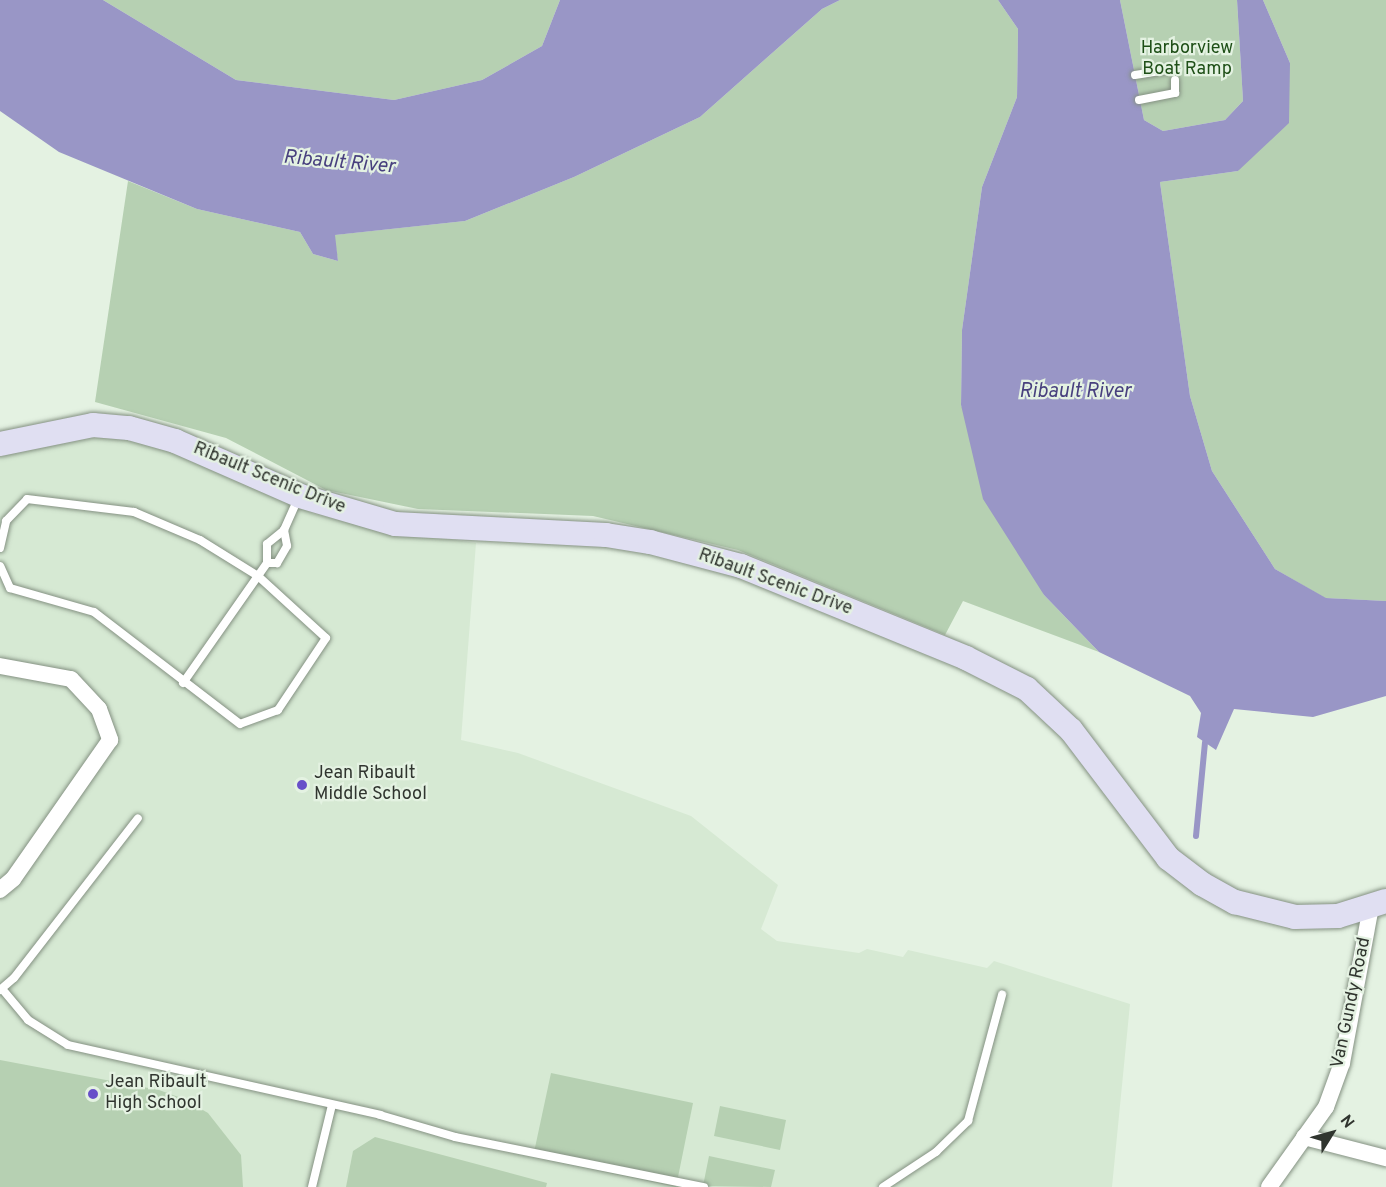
<!DOCTYPE html>
<style>
body{margin:0}
#map{position:relative;width:1386px;height:1187px;overflow:hidden;background:#e4f2e2;font-family:Overpass,sans-serif}
div>[style]{position:absolute}
.built>*{inset:0;background:#d6e9d3}
.green>*{inset:0;background:#b6d0b2}
.water>*{inset:0;background:#9996c6}
.stream>*{height:6px;margin:-3px;padding:0 3px;transform-origin:3px;border-radius:3px;background:#9996c6}
.roads{filter:drop-shadow(0 0 2px #849182) drop-shadow(0 0 2px #849182)}
.lane>*{height:8px;margin:-4px;padding:0 4px;transform-origin:4px;border-radius:4px;background:#fff}
.street>*{height:16px;margin:-8px;padding:0 8px;transform-origin:8px;border-radius:8px;background:#fff}
.secondary>*{height:24px;margin:-12px;padding:0 12px;transform-origin:12px;border-radius:12px;background:#e0dff2}
.dots>*{width:16px;height:16px;translate:-50% -50%;box-sizing:border-box;border:3px solid #e4f2e2;border-radius:50%}
span{translate:-50% -50%;white-space:nowrap;text-align:center;line-height:1.15;-webkit-text-stroke:4.5px #e4f2e2;paint-order:stroke}
.park-label{font-size:18px;color:#1e4f17}
.street-label{font-size:18px;color:#30352f}
.poi-label{font-size:18px;color:#30352f}
.left{translate:0 -50%;text-align:left}
.water-label{font-size:20px;color:#48407e;font-style:italic}
.north{position:absolute;left:1302px;top:1103px;width:60px;height:60px;-webkit-text-stroke:4px #e4f2e2;paint-order:stroke;rotate:53deg;font-size:16px;font-weight:700;line-height:24px;text-align:center;color:#30352f}
.north::after{content:'';display:block;margin:auto;width:21px;height:27px;background:#30352f;clip-path:polygon(50% 0,100% 100%,50% 72%,0 100%)}
</style>
<div id="map">
<div class="built">
<div style="clip-path:polygon(86px 433px,119px 437px,179px 453px,314px 514px,380px 530px,476px 543px,461px 740px,518px 753px,691px 816px,778px 885px,761px 929px,777px 941px,859px 953px,867px 949px,903px 957px,908px 950px,987px 968px,994px 961px,1130px 1004px,1112px 1187px,0 1187px,0 457px)"></div>
</div>
<div class="green">
<div style="clip-path:polygon(103px 0,560px 0,542px 46px,482px 80px,394px 100px,236px 80px)"></div>
<div style="clip-path:polygon(840px 0,998px 0,1018px 29px,1017px 97px,982px 187px,962px 330px,961px 405px,1044px 595px,1099px 652px,963px 601px,945px 635px,738px 550px,593px 516px,418px 509px,326px 490px,226px 438px,95px 402px,128px 181px,197px 209px,300px 232px,313px 254px,338px 261px,334px 235px,465px 221px,574px 177px,700px 117px,822px 9px)"></div>
<div style="clip-path:polygon(1120px 0,1237px 0,1243px 101px,1225px 120px,1163px 131px,1144px 120px)"></div>
<div style="clip-path:polygon(1263px 0,1386px 0,1386px 601px,1325px 598px,1275px 569px,1212px 471px,1190px 396px,1160px 182px,1238px 171px,1290px 63px)"></div>
<div style="clip-path:polygon(0 1060px,159px 1090px,184px 1099px,208px 1113px,241px 1155px,243px 1187px,0 1187px)"></div>
<div style="clip-path:polygon(551px 1073px,693px 1103px,676px 1187px,533px 1157px)"></div>
<div style="clip-path:polygon(720px 1106px,786px 1120px,780px 1150px,714px 1136px)"></div>
<div style="clip-path:polygon(375px 1137px,547px 1183px,546px 1187px,346px 1187px,353px 1151px)"></div>
<div style="clip-path:polygon(709px 1156px,775px 1170px,771px 1187px,703px 1186px)"></div>
</div>
<div class="water">
<div style="clip-path:polygon(0 0,103px 0,236px 80px,394px 100px,482px 80px,542px 46px,560px 0,840px 0,822px 9px,700px 117px,574px 177px,465px 221px,335px 235px,338px 261px,313px 254px,300px 232px,197px 209px,59px 152px,0 111px)"></div>
<div style="clip-path:polygon(998px 0,1120px 0,1144px 120px,1163px 131px,1225px 120px,1243px 101px,1237px 0,1263px 0,1290px 63px,1289px 123px,1238px 171px,1160px 182px,1190px 396px,1212px 471px,1275px 569px,1326px 598px,1386px 601px,1386px 696px,1313px 717px,1234px 709px,1216px 750px,1197px 737px,1201px 713px,1190px 696px,1099px 652px,1044px 595px,983px 499px,961px 405px,962px 330px,982px 187px,1017px 97px,1018px 29px)"></div>
</div>
<div class="stream">
<div style="left:1196px;top:836px;width:94px;rotate:-84.5deg"></div>
</div>
<div class="roads">
<div class="lane">
<div style="left:1135px;top:75px;width:39px;rotate:-9deg"></div>
<div style="left:1139px;top:100px;width:37px;rotate:-11deg"></div>
<div style="left:1175px;top:93px;width:13px;rotate:-90deg"></div>
<div style="left:284px;top:530px;width:16px;rotate:79deg"></div>
<div style="left:287px;top:546px;width:20px;rotate:120deg"></div>
<div style="left:277px;top:563px;width:10px;rotate:180deg"></div>
<div style="left:267px;top:563px;width:19px;rotate:-90deg"></div>
<div style="left:267px;top:544px;width:22px;rotate:-39deg"></div>
<div style="left:284px;top:530px;width:36px;rotate:-66deg"></div>
<div style="left:0;top:548px;width:28px;rotate:-77deg"></div>
<div style="left:6px;top:521px;width:30px;rotate:-46deg"></div>
<div style="left:27px;top:499px;width:108px;rotate:6.9deg"></div>
<div style="left:134px;top:512px;width:72px;rotate:23deg"></div>
<div style="left:200px;top:540px;width:68px;rotate:31.8deg"></div>
<div style="left:258px;top:576px;width:92px;rotate:42.4deg"></div>
<div style="left:326px;top:638px;width:87px;rotate:123.7deg"></div>
<div style="left:278px;top:710px;width:40px;rotate:159.8deg"></div>
<div style="left:240px;top:724px;width:184px;rotate:-142.5deg"></div>
<div style="left:94px;top:612px;width:87px;rotate:-164.1deg"></div>
<div style="left:10px;top:588px;width:24px;rotate:-114deg"></div>
<div style="left:183px;top:683px;width:146px;rotate:-55deg"></div>
<div style="left:0;top:990px;width:18px;rotate:-41deg"></div>
<div style="left:14px;top:978px;width:202px;rotate:-52.2deg"></div>
<div style="left:3px;top:990px;width:39px;rotate:50deg"></div>
<div style="left:28px;top:1020px;width:47px;rotate:32deg"></div>
<div style="left:68px;top:1045px;width:320px;rotate:12.6deg"></div>
<div style="left:380px;top:1115px;width:78px;rotate:16.3deg"></div>
<div style="left:455px;top:1137px;width:254px;rotate:11.4deg"></div>
<div style="left:312px;top:1187px;width:84px;rotate:-76.3deg"></div>
<div style="left:883px;top:1187px;width:64px;rotate:-33.4deg"></div>
<div style="left:936px;top:1152px;width:45px;rotate:-44.1deg"></div>
<div style="left:968px;top:1121px;width:131px;rotate:-74.9deg"></div>
</div>
<div class="street">
<div style="left:0;top:666px;width:72px;rotate:10.4deg"></div>
<div style="left:71px;top:679px;width:41px;rotate:47deg"></div>
<div style="left:99px;top:709px;width:33px;rotate:70deg"></div>
<div style="left:110px;top:740px;width:169px;rotate:124.9deg"></div>
<div style="left:13px;top:879px;width:17px;rotate:140deg"></div>
<div style="left:1304px;top:1137px;width:85px;rotate:14.4deg"></div>
<div style="left:1269px;top:1187px;width:98px;rotate:-54.5deg"></div>
<div style="left:1326px;top:1107px;width:47px;rotate:-70deg"></div>
<div style="left:1342px;top:1063px;width:159px;rotate:-79.5deg"></div>
</div>
<div class="secondary">
<div style="left:0;top:444px;width:95px;rotate:-11.5deg"></div>
<div style="left:93px;top:425px;width:36px;rotate:5deg"></div>
<div style="left:129px;top:428px;width:48px;rotate:15.8deg"></div>
<div style="left:175px;top:441px;width:137px;rotate:23.7deg"></div>
<div style="left:300px;top:496px;width:99px;rotate:16.4deg"></div>
<div style="left:395px;top:524px;width:211px;rotate:3deg"></div>
<div style="left:606px;top:535px;width:45px;rotate:9deg"></div>
<div style="left:650px;top:542px;width:94px;rotate:14.8deg"></div>
<div style="left:741px;top:566px;width:243px;rotate:22.2deg"></div>
<div style="left:966px;top:658px;width:68px;rotate:26.9deg"></div>
<div style="left:1027px;top:689px;width:60px;rotate:43deg"></div>
<div style="left:1071px;top:730px;width:161px;rotate:52.8deg"></div>
<div style="left:1168px;top:858px;width:43px;rotate:37.4deg"></div>
<div style="left:1202px;top:884px;width:38px;rotate:29deg"></div>
<div style="left:1235px;top:902px;width:62px;rotate:14deg"></div>
<div style="left:1295px;top:917px;width:43px;rotate:-1.3deg"></div>
<div style="left:1338px;top:916px;width:50px;rotate:-17.4deg"></div>
</div>
</div>
<div class="dots">
<div style="left:302px;top:785px;background:#6850c9"></div>
<div style="left:93px;top:1094px;background:#6850c9"></div>
</div>
<div class="park-label">
<span style="left:1187px;top:60px">Harborview<br>Boat Ramp</span>
</div>
<div class="street-label">
<span style="left:269px;top:479px;rotate:22deg">Ribault Scenic Drive</span>
<span style="left:775px;top:583px;rotate:20deg">Ribault Scenic Drive</span>
<span style="left:1352px;top:1003px;rotate:-78deg">Van Gundy Road</span>
</div>
<div class="poi-label">
<span class="left" style="left:314px;top:785px">Jean Ribault<br>Middle School</span>
<span class="left" style="left:105px;top:1094px">Jean Ribault<br>High School</span>
</div>
<div class="water-label">
<span style="left:339px;top:163px;rotate:5deg">Ribault River</span>
<span style="left:1075px;top:392px">Ribault River</span>
</div>
<div class="north">N</div>
</div>
